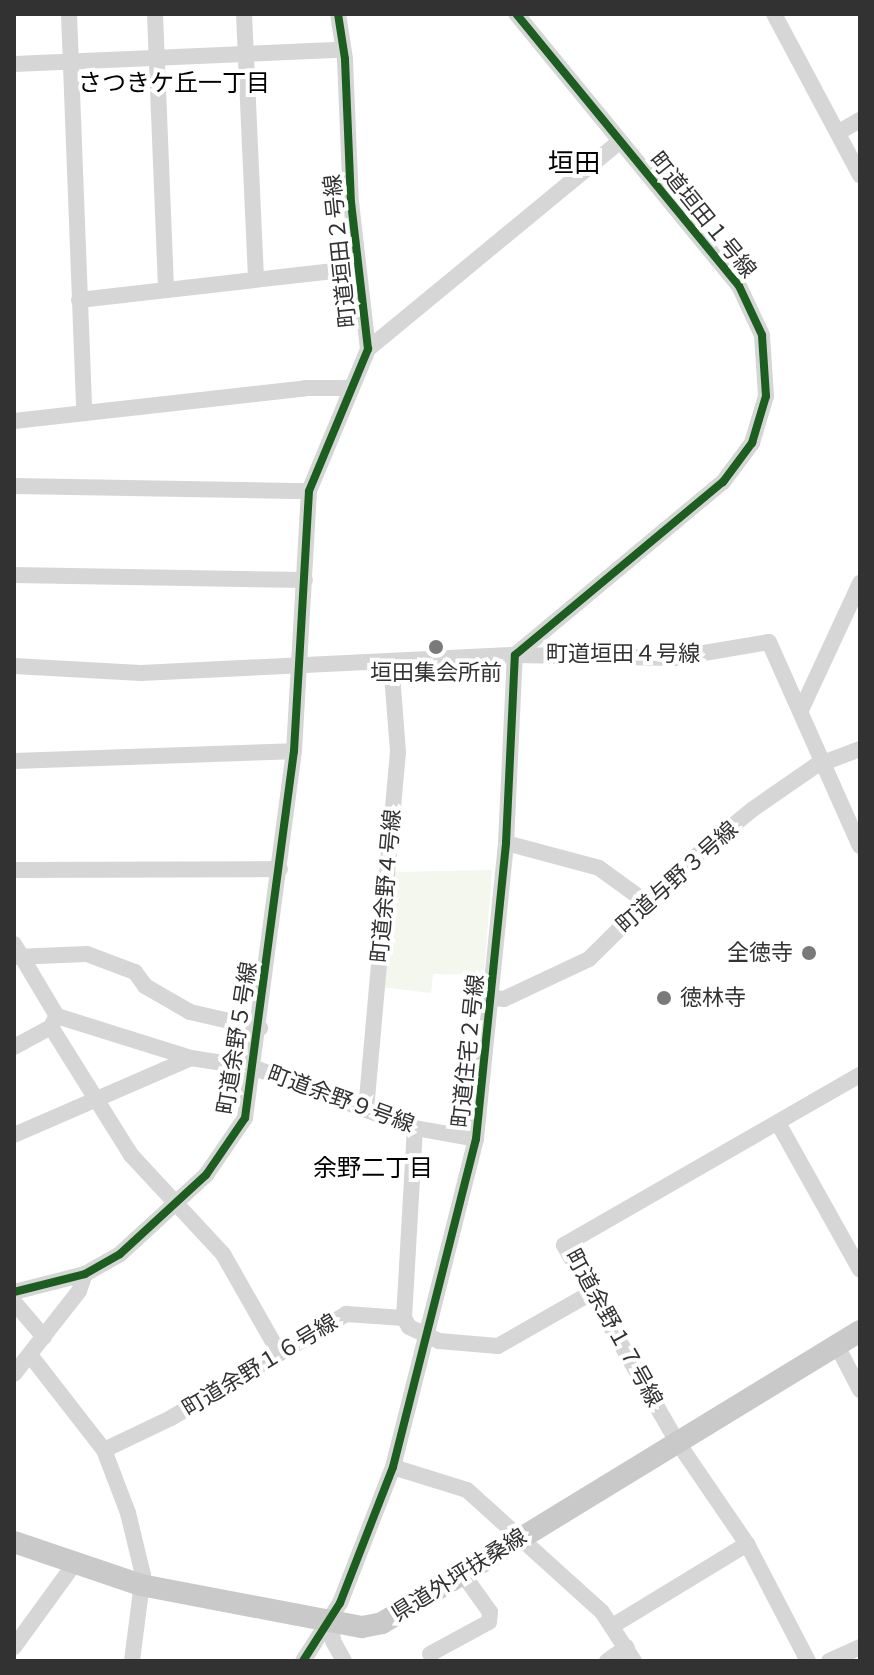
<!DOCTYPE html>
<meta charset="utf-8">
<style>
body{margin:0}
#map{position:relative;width:874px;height:1675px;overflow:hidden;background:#fff;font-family:Rubik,"Noto Sans JP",sans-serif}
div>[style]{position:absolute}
.green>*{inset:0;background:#f3f7ee}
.minor>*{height:16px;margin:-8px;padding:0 8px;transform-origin:8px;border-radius:8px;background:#d6d6d6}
.major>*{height:22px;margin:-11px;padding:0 11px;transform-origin:11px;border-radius:11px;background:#c9c9c9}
.cycleway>*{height:8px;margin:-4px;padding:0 4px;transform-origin:4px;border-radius:4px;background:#1b5e20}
.dots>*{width:22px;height:22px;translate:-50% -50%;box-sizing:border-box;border:4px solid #fff;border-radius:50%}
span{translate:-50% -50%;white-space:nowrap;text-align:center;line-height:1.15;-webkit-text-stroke:8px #fff;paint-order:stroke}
.street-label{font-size:22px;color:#323232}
.poi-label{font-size:22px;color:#323232}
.right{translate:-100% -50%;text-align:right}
.left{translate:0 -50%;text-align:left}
.neighbourhood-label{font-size:24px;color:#000}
.quarter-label{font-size:26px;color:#000}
.frame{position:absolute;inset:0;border:16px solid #323232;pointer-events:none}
</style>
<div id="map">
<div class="green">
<div style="clip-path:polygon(492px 870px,484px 975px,433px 974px,431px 993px,382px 987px,394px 872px)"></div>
</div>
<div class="minor">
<div style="left:69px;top:14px;width:398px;rotate:87.8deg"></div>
<div style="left:155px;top:14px;width:276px;rotate:87.7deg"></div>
<div style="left:244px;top:14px;width:266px;rotate:87.4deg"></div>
<div style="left:774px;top:14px;width:183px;rotate:61.9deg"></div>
<div style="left:14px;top:64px;width:326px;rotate:-2.5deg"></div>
<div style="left:839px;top:132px;width:24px;rotate:-30deg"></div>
<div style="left:79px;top:300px;width:281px;rotate:-6.5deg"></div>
<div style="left:368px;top:349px;width:327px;rotate:-39.5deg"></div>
<div style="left:14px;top:421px;width:294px;rotate:-6.4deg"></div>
<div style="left:306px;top:388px;width:44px"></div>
<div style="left:14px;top:486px;width:295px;rotate:1deg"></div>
<div style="left:14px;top:575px;width:291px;rotate:1deg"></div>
<div style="left:14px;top:666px;width:127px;rotate:3.2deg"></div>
<div style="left:141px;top:673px;width:374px;rotate:-2.8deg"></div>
<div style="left:515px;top:655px;width:159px;rotate:1.1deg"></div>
<div style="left:674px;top:658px;width:96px;rotate:-9.6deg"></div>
<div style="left:769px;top:642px;width:223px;rotate:66deg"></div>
<div style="left:802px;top:708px;width:138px;rotate:-65.1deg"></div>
<div style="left:14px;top:761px;width:280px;rotate:-2deg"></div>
<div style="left:506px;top:843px;width:96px;rotate:15deg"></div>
<div style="left:599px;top:868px;width:58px;rotate:35.9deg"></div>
<div style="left:14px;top:870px;width:266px;rotate:-0.2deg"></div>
<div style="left:14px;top:944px;width:84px;rotate:59.2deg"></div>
<div style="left:57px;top:1016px;width:140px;rotate:17.4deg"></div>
<div style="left:191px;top:1058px;width:65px;rotate:8.9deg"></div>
<div style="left:255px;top:1068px;width:171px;rotate:20.6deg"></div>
<div style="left:415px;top:1128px;width:62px;rotate:10.2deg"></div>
<div style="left:14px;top:957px;width:73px;rotate:-2.4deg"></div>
<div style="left:87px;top:954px;width:51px;rotate:20.6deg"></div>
<div style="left:135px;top:972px;width:17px;rotate:54deg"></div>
<div style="left:145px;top:986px;width:52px;rotate:30deg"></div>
<div style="left:190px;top:1012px;width:72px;rotate:12.9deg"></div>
<div style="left:493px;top:998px;width:11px;rotate:5deg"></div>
<div style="left:504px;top:999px;width:94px;rotate:-25.2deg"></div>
<div style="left:589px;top:959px;width:125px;rotate:-44.7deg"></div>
<div style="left:678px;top:871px;width:97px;rotate:-39.6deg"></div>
<div style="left:753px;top:809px;width:75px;rotate:-34.7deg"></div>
<div style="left:815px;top:766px;width:48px;rotate:-20.7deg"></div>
<div style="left:51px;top:1027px;width:151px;rotate:58deg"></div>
<div style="left:131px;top:1155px;width:135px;rotate:47.1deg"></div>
<div style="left:223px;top:1254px;width:112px;rotate:60.4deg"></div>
<div style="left:14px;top:1047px;width:42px;rotate:-28.4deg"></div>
<div style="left:51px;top:1027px;width:11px;rotate:-63deg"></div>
<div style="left:366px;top:1110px;width:359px;rotate:-84.9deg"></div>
<div style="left:398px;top:752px;width:90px;rotate:-94.4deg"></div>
<div style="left:778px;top:1123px;width:168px;rotate:60.8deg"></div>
<div style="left:14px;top:1135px;width:193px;rotate:-23.5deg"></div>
<div style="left:14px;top:1292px;width:73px;rotate:-14.2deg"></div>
<div style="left:85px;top:1274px;width:40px;rotate:-29.7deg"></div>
<div style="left:120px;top:1254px;width:117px;rotate:-42.6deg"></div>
<div style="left:206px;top:1175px;width:69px;rotate:-55.6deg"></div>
<div style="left:245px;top:1118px;width:370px;rotate:-82.4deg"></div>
<div style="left:294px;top:751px;width:260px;rotate:-86.7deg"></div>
<div style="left:309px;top:491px;width:154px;rotate:-67.4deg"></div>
<div style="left:368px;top:349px;width:147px;rotate:-96.6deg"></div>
<div style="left:351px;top:203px;width:144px;rotate:-92.4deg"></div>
<div style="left:345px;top:59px;width:46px;rotate:-98.8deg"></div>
<div style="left:14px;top:1302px;width:46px;rotate:49.4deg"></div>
<div style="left:404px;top:1318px;width:190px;rotate:-86.7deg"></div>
<div style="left:836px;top:1344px;width:52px;rotate:62.4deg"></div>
<div style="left:30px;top:1355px;width:120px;rotate:52.1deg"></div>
<div style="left:104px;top:1450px;width:67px;rotate:69.1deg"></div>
<div style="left:128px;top:1513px;width:64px;rotate:76.4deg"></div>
<div style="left:143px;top:1575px;width:87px;rotate:97.3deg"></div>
<div style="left:14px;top:1374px;width:105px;rotate:-51.9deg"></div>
<div style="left:79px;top:1291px;width:18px;rotate:-71deg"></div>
<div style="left:104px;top:1450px;width:74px;rotate:-25.5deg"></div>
<div style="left:171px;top:1418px;width:204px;rotate:-30.7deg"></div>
<div style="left:346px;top:1314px;width:58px;rotate:3.9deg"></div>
<div style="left:404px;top:1318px;width:10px;rotate:61deg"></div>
<div style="left:409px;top:1327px;width:33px;rotate:25deg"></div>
<div style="left:439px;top:1341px;width:59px;rotate:4.8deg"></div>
<div style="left:498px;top:1346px;width:107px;rotate:-29.7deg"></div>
<div style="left:393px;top:1467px;width:77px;rotate:17.3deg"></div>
<div style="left:467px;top:1490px;width:182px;rotate:42.1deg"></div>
<div style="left:602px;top:1612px;width:59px;rotate:56.9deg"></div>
<div style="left:331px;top:1621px;width:20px;rotate:84deg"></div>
<div style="left:333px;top:1641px;width:23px;rotate:61deg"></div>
<div style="left:614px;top:1625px;width:156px;rotate:-31.3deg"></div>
<div style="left:14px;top:1647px;width:104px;rotate:-54deg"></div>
<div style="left:430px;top:1654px;width:67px;rotate:-28.5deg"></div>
<div style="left:489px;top:1622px;width:10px;rotate:-84deg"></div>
<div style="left:490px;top:1612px;width:48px;rotate:-125.7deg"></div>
<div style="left:303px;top:1661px;width:69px;rotate:-57.5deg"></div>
<div style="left:340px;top:1603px;width:146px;rotate:-68.7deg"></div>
<div style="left:393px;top:1467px;width:338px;rotate:-75.8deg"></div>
<div style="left:476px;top:1139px;width:298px;rotate:-84.2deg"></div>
<div style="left:506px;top:843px;width:188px;rotate:-87.3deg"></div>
<div style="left:515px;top:655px;width:271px;rotate:-39.8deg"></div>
<div style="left:723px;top:482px;width:49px;rotate:-53.4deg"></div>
<div style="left:752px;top:443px;width:49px;rotate:-73.4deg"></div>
<div style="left:766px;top:396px;width:61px;rotate:-93.8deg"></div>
<div style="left:762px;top:335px;width:54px;rotate:-115.1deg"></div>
<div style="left:739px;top:286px;width:352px;rotate:-129.3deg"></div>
<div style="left:607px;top:1661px;width:24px;rotate:-35deg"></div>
<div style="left:808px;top:1661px;width:132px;rotate:-117.5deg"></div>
<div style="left:747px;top:1544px;width:126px;rotate:-124.3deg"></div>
<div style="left:676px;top:1440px;width:225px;rotate:-119.9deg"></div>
<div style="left:564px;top:1245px;width:341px;rotate:-29.9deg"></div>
<div style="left:829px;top:1661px;width:34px;rotate:-24deg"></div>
</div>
<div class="major">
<div style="left:14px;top:1542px;width:134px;rotate:18.7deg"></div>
<div style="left:141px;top:1585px;width:225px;rotate:10.8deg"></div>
<div style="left:362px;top:1627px;width:20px;rotate:-11deg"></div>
<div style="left:382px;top:1623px;width:560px;rotate:-31.42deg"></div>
</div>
<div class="cycleway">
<div style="left:14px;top:1292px;width:73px;rotate:-14.2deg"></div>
<div style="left:85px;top:1274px;width:40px;rotate:-29.7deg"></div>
<div style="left:120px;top:1254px;width:117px;rotate:-42.6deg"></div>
<div style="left:206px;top:1175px;width:69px;rotate:-55.6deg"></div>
<div style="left:245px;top:1118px;width:370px;rotate:-82.4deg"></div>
<div style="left:294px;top:751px;width:260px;rotate:-86.7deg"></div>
<div style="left:309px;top:491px;width:154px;rotate:-67.4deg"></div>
<div style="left:368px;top:349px;width:147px;rotate:-96.6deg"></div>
<div style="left:351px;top:203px;width:144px;rotate:-92.4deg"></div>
<div style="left:345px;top:59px;width:46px;rotate:-98.8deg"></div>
<div style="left:303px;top:1661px;width:69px;rotate:-57.5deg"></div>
<div style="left:340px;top:1603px;width:146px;rotate:-68.7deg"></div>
<div style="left:393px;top:1467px;width:338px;rotate:-75.8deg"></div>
<div style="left:476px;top:1139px;width:298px;rotate:-84.2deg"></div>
<div style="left:506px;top:843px;width:188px;rotate:-87.3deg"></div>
<div style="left:515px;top:655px;width:271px;rotate:-39.8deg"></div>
<div style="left:723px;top:482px;width:49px;rotate:-53.4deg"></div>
<div style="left:752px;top:443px;width:49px;rotate:-73.4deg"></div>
<div style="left:766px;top:396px;width:61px;rotate:-93.8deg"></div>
<div style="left:762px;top:335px;width:54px;rotate:-115.1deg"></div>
<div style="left:739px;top:286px;width:352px;rotate:-129.3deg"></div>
</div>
<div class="dots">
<div style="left:436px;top:647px;background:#7a7a7a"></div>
<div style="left:809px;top:953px;background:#7a7a7a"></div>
<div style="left:664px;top:998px;background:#7a7a7a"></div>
</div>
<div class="street-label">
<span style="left:703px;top:215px;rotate:51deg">町道垣田１号線</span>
<span style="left:340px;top:251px;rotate:-96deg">町道垣田２号線</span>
<span style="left:623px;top:654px">町道垣田４号線</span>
<span style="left:677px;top:877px;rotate:-42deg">町道与野３号線</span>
<span style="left:386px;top:886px;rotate:-85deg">町道余野４号線</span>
<span style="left:237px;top:1038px;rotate:-81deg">町道余野５号線</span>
<span style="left:468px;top:1051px;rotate:-84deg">町道住宅２号線</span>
<span style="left:341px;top:1099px;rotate:20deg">町道余野９号線</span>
<span style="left:614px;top:1328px;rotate:61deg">町道余野１７号線</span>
<span style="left:260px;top:1365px;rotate:-31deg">町道余野１６号線</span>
<span style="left:459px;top:1575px;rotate:-32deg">県道外坪扶桑線</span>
</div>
<div class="poi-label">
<span style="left:436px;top:673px">垣田集会所前</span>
<span class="right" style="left:793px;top:953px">全徳寺</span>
<span class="left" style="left:680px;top:998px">徳林寺</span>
</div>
<div class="neighbourhood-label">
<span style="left:174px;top:84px">さつきケ丘一丁目</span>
<span style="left:373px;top:1169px">余野二丁目</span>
</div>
<div class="quarter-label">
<span style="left:574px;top:164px">垣田</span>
</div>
<div class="frame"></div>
</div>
